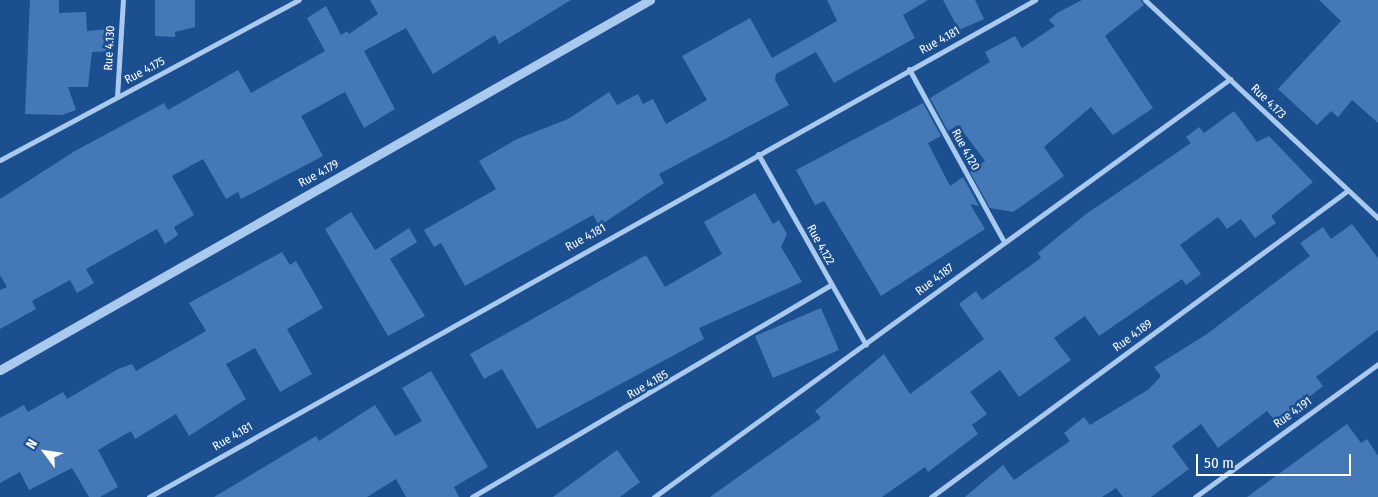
<!DOCTYPE html>
<style>
body{margin:0}
#map{position:relative;width:1378px;height:497px;overflow:hidden;background:#1b4f8f;font-family:"Fira Sans Condensed",sans-serif}
div>[style]{position:absolute}
.building>*{inset:0;background:#4478b7}
.minor>*{height:5px;margin:-2.5px;padding:0 2.5px;transform-origin:2.5px;border-radius:2.5px;background:#a9c9ee}
.tertiary>*{height:9px;margin:-4.5px;padding:0 4.5px;transform-origin:4.5px;border-radius:4.5px;background:#a9c9ee}
span{translate:-50% -50%;white-space:nowrap;text-align:center;line-height:1.15;-webkit-text-stroke:5px #1b4f8f;paint-order:stroke}
.street-label{font-size:12px;color:#fff}
.north{position:absolute;left:20px;top:427px;width:50px;height:50px;-webkit-text-stroke:4px #1b4f8f;paint-order:stroke;rotate:301deg;font-size:14px;font-weight:700;line-height:20px;text-align:center;color:#fff}
.north::after{content:'';display:block;margin:auto;width:18px;height:22px;background:#fff;clip-path:polygon(50% 0,100% 100%,50% 72%,0 100%)}
.scale{position:absolute;left:1196px;top:454px;width:155px;height:22px;box-sizing:border-box;border:2px solid #fff;border-top:0;padding-left:6px;font-size:15px;line-height:18px;white-space:nowrap;color:#fff;-webkit-text-stroke:4px #1b4f8f;paint-order:stroke}
</style>
<div id="map">
<div class="building">
<div style="clip-path:polygon(30px 0,59px 0,59px 13px,86px 12px,87px 31px,110px 29px,111px 51px,92px 52px,88px 87px,68px 87px,76px 110px,62px 115px,25px 114px)"></div>
<div style="clip-path:polygon(155px 0,195px 0,195px 27px,175px 32px,175px 37px,155px 36px)"></div>
<div style="clip-path:polygon(370px 0,571px 0,499px 44px,495px 35px,433px 74px,406px 28px,364px 51px,395px 109px,364px 128px,345px 92px,301px 116px,323px 156px,241px 199px,238px 192px,226px 199px,203px 159px,172px 176px,194px 215px,174px 227px,178px 235px,165px 244px,157px 229px,86px 269px,94px 283px,77px 293px,70px 280px,32px 301px,36px 309px,0 329px,0 290px,7px 287px,0 275px,0 199px,75px 151px,164px 103px,168px 110px,238px 70px,251px 93px,325px 51px,307px 18px,326px 6px,341px 35px,347px 31px,349px 34px,378px 14px)"></div>
<div style="clip-path:polygon(827px 0,928px 0,903px 15px,915px 38px,834px 83px,816px 52px,776px 74px,775px 80px,789px 105px,659px 174px,664px 183px,599px 226px,593px 215px,465px 286px,441px 243px,434px 247px,424px 230px,496px 189px,479px 161px,517px 139px,568px 119px,609px 92px,617px 105px,638px 94px,643px 104px,653px 99px,666px 124px,707px 100px,682px 56px,750px 18px,772px 58px,837px 21px)"></div>
<div style="clip-path:polygon(943px 0,975px 0,984px 19px,959px 30px)"></div>
<div style="clip-path:polygon(1082px 0,1141px 0,1144px 5px,1105px 36px,1153px 108px,1113px 135px,1091px 107px,1044px 147px,1064px 176px,1013px 212px,990px 208px,970px 172px,985px 161px,958px 125px,948px 131px,930px 98px,990px 62px,985px 52px,1015px 36px,1022px 48px,1055px 26px,1049px 20px,1057px 13px)"></div>
<div style="clip-path:polygon(1319px 0,1378px 0,1378px 123px,1352px 100px,1338px 117px,1331px 111px,1317px 125px,1278px 89px,1341px 21px)"></div>
<div style="clip-path:polygon(923px 103px,941px 136px,928px 143px,950px 186px,963px 177px,979px 206px,970px 204px,985px 229px,881px 296px,824px 201px,815px 205px,796px 170px)"></div>
<div style="clip-path:polygon(1234px 111px,1257px 142px,1269px 136px,1313px 182px,1271px 216px,1276px 223px,1255px 238px,1241px 219px,1227px 229px,1218px 217px,1180px 245px,1201px 274px,1186px 285px,1182px 279px,1099px 336px,1085px 316px,1054px 338px,1071px 360px,1019px 397px,1000px 370px,970px 392px,987px 414px,972px 425px,978px 434px,928px 472px,925px 467px,882px 497px,710px 497px,821px 418px,815px 411px,884px 354px,910px 394px,984px 339px,959px 304px,976px 291px,982px 300px,1041px 258px,1038px 253px,1086px 214px,1191px 143px,1186px 137px,1199px 127px,1204px 133px)"></div>
<div style="clip-path:polygon(755px 193px,773px 224px,779px 220px,787px 234px,781px 247px,802px 282px,699px 328px,704px 339px,537px 429px,502px 369px,484px 379px,470px 354px,646px 255px,665px 287px,722px 254px,704px 222px)"></div>
<div style="clip-path:polygon(351px 212px,375px 250px,409px 228px,417px 242px,390px 259px,425px 316px,388px 336px,325px 229px)"></div>
<div style="clip-path:polygon(1352px 224px,1378px 258px,1378px 330px,1316px 377px,1323px 386px,1300px 404px,1275px 421px,1267px 411px,1218px 448px,1201px 424px,1172px 446px,1189px 469px,1151px 497px,1123px 497px,1116px 488px,1102px 497px,965px 497px,1003px 465px,1014px 480px,1070px 441px,1064px 433px,1084px 417px,1090px 425px,1149px 389px,1161px 376px,1154px 367px,1207px 334px,1310px 256px,1300px 243px,1323px 227px,1331px 239px)"></div>
<div style="clip-path:polygon(282px 252px,290px 265px,296px 261px,323px 308px,287px 329px,312px 374px,280px 392px,255px 348px,226px 364px,246px 399px,189px 436px,176px 414px,135px 439px,131px 431px,98px 450px,118px 487px,100px 497px,89px 497px,72px 468px,29px 490px,20px 472px,0 483px,0 418px,24px 405px,28px 412px,63px 392px,67px 399px,118px 369px,132px 364px,136px 371px,206px 331px,189px 303px)"></div>
<div style="clip-path:polygon(821px 308px,839px 350px,773px 378px,755px 336px)"></div>
<div style="clip-path:polygon(431px 371px,488px 467px,454px 487px,459px 497px,406px 497px,396px 479px,367px 497px,214px 497px,316px 436px,319px 441px,375px 405px,395px 436px,422px 421px,402px 388px)"></div>
<div style="clip-path:polygon(1347px 424px,1361px 443px,1367px 439px,1378px 456px,1378px 497px,1247px 497px)"></div>
<div style="clip-path:polygon(617px 450px,640px 482px,620px 497px,553px 497px)"></div>
</div>
<div class="minor">
<div style="left:1145px;top:0;width:319px;rotate:43.1deg"></div>
<div style="left:909px;top:69px;width:195px;rotate:61.2deg"></div>
<div style="left:117px;top:97px;width:97px;rotate:-86.5deg"></div>
<div style="left:758px;top:154px;width:219px;rotate:60.5deg"></div>
<div style="left:0;top:160px;width:339px;rotate:-28.2deg"></div>
<div style="left:149px;top:497px;width:1016px;rotate:-29.29deg"></div>
<div style="left:472px;top:497px;width:417px;rotate:-30.6deg"></div>
<div style="left:654px;top:497px;width:712px;rotate:-35.97deg"></div>
<div style="left:931px;top:497px;width:516px;rotate:-36.34deg"></div>
<div style="left:1195px;top:497px;width:226px;rotate:-36deg"></div>
</div>
<div class="tertiary">
<div style="left:0;top:370px;width:748px;rotate:-29.65deg"></div>
</div>
<div class="street-label">
<span style="left:940px;top:41px;rotate:-29deg">Rue 4.181</span>
<span style="left:110px;top:48px;rotate:-87deg">Rue 4.130</span>
<span style="left:145px;top:71px;rotate:-28deg">Rue 4.175</span>
<span style="left:1268px;top:102px;rotate:44deg">Rue 4.173</span>
<span style="left:965px;top:150px;rotate:61deg">Rue 4.120</span>
<span style="left:319px;top:174px;rotate:-29deg">Rue 4.179</span>
<span style="left:586px;top:238px;rotate:-29deg">Rue 4.181</span>
<span style="left:820px;top:245px;rotate:61deg">Rue 4.122</span>
<span style="left:935px;top:280px;rotate:-37deg">Rue 4.187</span>
<span style="left:1133px;top:336px;rotate:-36deg">Rue 4.189</span>
<span style="left:648px;top:385px;rotate:-30deg">Rue 4.185</span>
<span style="left:1293px;top:413px;rotate:-36deg">Rue 4.191</span>
<span style="left:233px;top:437px;rotate:-30deg">Rue 4.181</span>
</div>
<div class="north">N</div>
<div class="scale">50 m</div>
</div>
